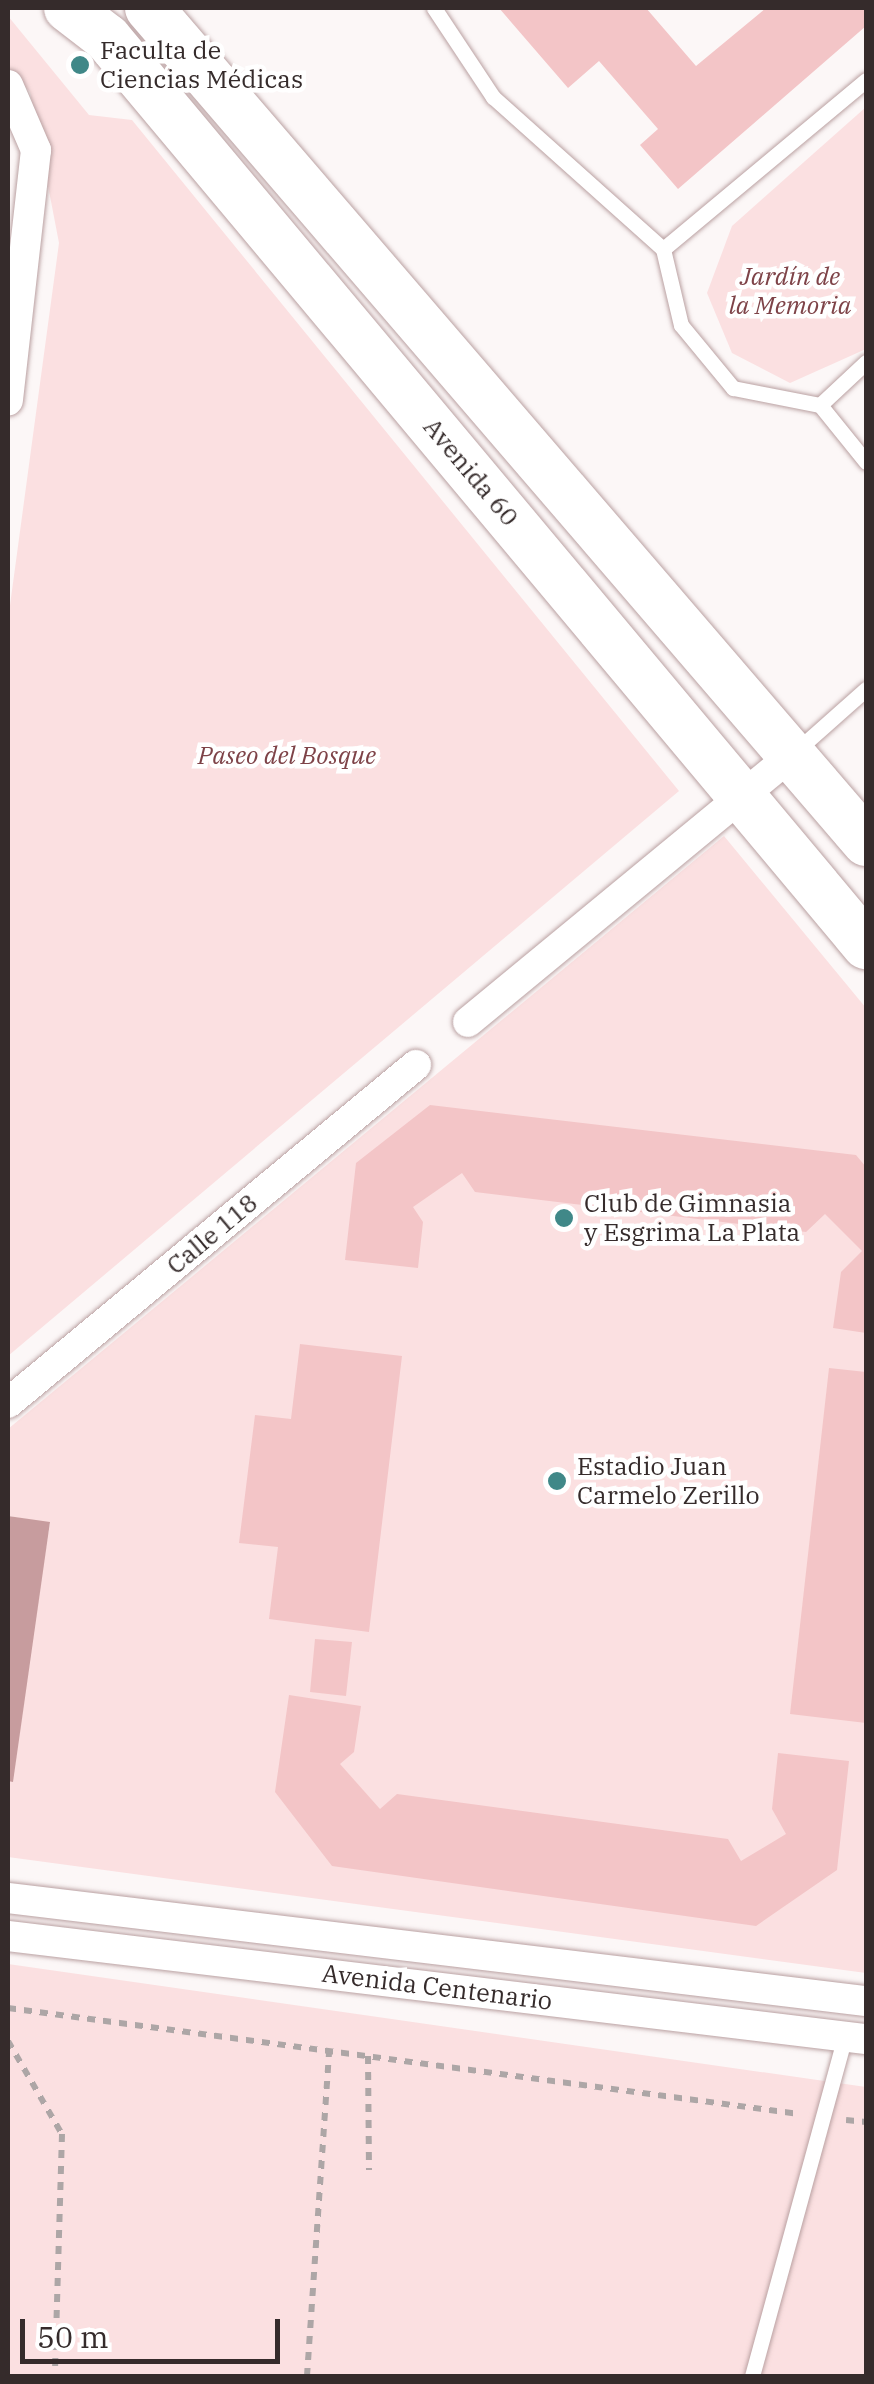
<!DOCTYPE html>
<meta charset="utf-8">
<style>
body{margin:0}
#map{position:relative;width:874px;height:2384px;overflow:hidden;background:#fcf7f7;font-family:"IBM Plex Serif",serif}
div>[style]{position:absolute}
.green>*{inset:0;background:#fbe0e1}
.water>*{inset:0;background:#c79c9e}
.building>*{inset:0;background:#f3c5c7}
.path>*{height:6px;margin-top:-3px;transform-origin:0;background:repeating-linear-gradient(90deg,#ada6a6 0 8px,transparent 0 16px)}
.roads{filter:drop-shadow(0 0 2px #baa1a2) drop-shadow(0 0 2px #baa1a2)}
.lane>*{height:15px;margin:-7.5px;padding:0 7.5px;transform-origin:7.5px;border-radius:7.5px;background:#fff}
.street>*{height:30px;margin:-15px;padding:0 15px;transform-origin:15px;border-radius:15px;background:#fff}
.primary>*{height:48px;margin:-24px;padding:0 24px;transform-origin:24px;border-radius:24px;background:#fff}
.dots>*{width:28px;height:28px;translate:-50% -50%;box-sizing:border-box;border:5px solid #fff;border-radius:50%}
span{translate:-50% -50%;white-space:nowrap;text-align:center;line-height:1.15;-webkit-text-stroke:9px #fff;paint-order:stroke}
.poi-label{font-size:25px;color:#352b2b}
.left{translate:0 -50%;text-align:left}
.park-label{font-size:25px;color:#7e4348;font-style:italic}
.street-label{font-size:25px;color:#352b2b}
.frame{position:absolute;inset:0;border:10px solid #352b2b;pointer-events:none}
.scale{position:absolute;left:20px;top:2319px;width:260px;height:45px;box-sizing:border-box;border:5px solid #352b2b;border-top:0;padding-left:12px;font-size:30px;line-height:35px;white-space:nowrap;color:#352b2b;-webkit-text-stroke:8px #fff;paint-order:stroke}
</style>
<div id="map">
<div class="green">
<div style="clip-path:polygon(8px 16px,89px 115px,132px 120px,679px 791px,8px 1356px,8px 620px,59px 243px,30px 92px,8px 67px)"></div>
<div style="clip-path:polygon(866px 107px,866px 349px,790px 383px,732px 353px,707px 293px,732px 226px)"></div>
<div style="clip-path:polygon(724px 836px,866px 1008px,866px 1973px,8px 1857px,8px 1781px,50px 1523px,8px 1516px,8px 1429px)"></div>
<div style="clip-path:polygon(8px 1964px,866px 2087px,866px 2376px,8px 2376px)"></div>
</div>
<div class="water">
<div style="clip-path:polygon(8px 1516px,50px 1522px,13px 1782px,8px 1781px)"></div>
</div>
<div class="building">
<div style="clip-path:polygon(499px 8px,646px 8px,696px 66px,766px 8px,866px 8px,866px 26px,678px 189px,640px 145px,658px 129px,599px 61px,568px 88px)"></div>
<div style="clip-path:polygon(430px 1105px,856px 1155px,866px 1167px,866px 1333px,833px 1328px,841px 1272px,862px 1251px,825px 1214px,806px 1232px,475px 1192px,462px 1173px,413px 1207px,423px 1222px,418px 1268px,345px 1260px,356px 1163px)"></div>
<div style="clip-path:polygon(300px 1344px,402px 1356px,369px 1632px,269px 1619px,278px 1547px,239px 1543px,255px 1415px,291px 1419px)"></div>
<div style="clip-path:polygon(829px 1368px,866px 1372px,866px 1723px,790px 1714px)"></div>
<div style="clip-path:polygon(315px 1639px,352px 1642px,346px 1696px,310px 1692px)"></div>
<div style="clip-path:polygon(289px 1695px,361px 1706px,354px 1752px,340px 1764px,380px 1809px,397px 1794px,728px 1839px,741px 1861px,786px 1834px,772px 1809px,778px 1753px,849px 1761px,837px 1870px,756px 1926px,332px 1866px,275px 1792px)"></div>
</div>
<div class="path">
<div style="left:8px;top:2008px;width:798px;rotate:7.63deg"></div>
<div style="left:8px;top:2041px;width:108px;rotate:59.9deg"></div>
<div style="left:62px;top:2134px;width:242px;rotate:91.7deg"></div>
<div style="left:368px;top:2056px;width:114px;rotate:89.5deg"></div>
<div style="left:846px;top:2120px;width:20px;rotate:6deg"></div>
<div style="left:307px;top:2376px;width:327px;rotate:-86.1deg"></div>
</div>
<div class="roads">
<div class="lane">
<div style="left:434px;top:8px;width:107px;rotate:56.5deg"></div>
<div style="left:493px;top:97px;width:228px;rotate:41.8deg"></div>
<div style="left:866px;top:80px;width:264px;rotate:140.2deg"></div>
<div style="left:663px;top:249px;width:78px;rotate:76.7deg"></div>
<div style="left:681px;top:325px;width:82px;rotate:50.5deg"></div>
<div style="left:733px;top:388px;width:89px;rotate:11.1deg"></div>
<div style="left:820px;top:405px;width:73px;rotate:51.1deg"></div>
<div style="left:820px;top:405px;width:63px;rotate:-43.1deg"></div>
<div style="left:795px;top:752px;width:95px;rotate:-41.6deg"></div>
<div style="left:752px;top:2376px;width:352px;rotate:-74.7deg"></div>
</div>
<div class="street">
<div style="left:8px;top:85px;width:71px;rotate:66.7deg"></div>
<div style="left:36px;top:150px;width:252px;rotate:96.4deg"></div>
<div style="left:468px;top:1022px;width:424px;rotate:-39.5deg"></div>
<div style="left:8px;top:1403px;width:530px;rotate:-39.64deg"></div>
<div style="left:8px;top:1898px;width:864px;rotate:6.85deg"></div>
<div style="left:8px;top:1936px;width:864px;rotate:6.85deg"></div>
</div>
<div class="primary">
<div style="left:68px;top:8px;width:49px;rotate:37.6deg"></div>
<div style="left:107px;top:38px;width:1183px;rotate:50.08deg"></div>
<div style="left:149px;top:8px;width:1100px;rotate:49.31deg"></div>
</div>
</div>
<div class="dots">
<div style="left:80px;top:65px;background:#408888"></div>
<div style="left:564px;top:1218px;background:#408888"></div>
<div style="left:557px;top:1481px;background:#408888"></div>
</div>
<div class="poi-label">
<span class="left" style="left:100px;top:65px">Faculta de<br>Ciencias Médicas</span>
<span class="left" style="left:584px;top:1218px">Club de Gimnasia<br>y Esgrima La Plata</span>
<span class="left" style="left:577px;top:1481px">Estadio Juan<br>Carmelo Zerillo</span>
</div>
<div class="park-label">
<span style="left:790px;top:291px">Jardín de<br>la Memoria</span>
<span style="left:287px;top:755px">Paseo del Bosque</span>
</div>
<div class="street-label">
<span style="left:471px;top:472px;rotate:50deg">Avenida 60</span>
<span style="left:212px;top:1234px;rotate:-40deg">Calle 118</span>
<span style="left:437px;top:1987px;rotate:7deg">Avenida Centenario</span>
</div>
<div class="frame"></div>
<div class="scale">50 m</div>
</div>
